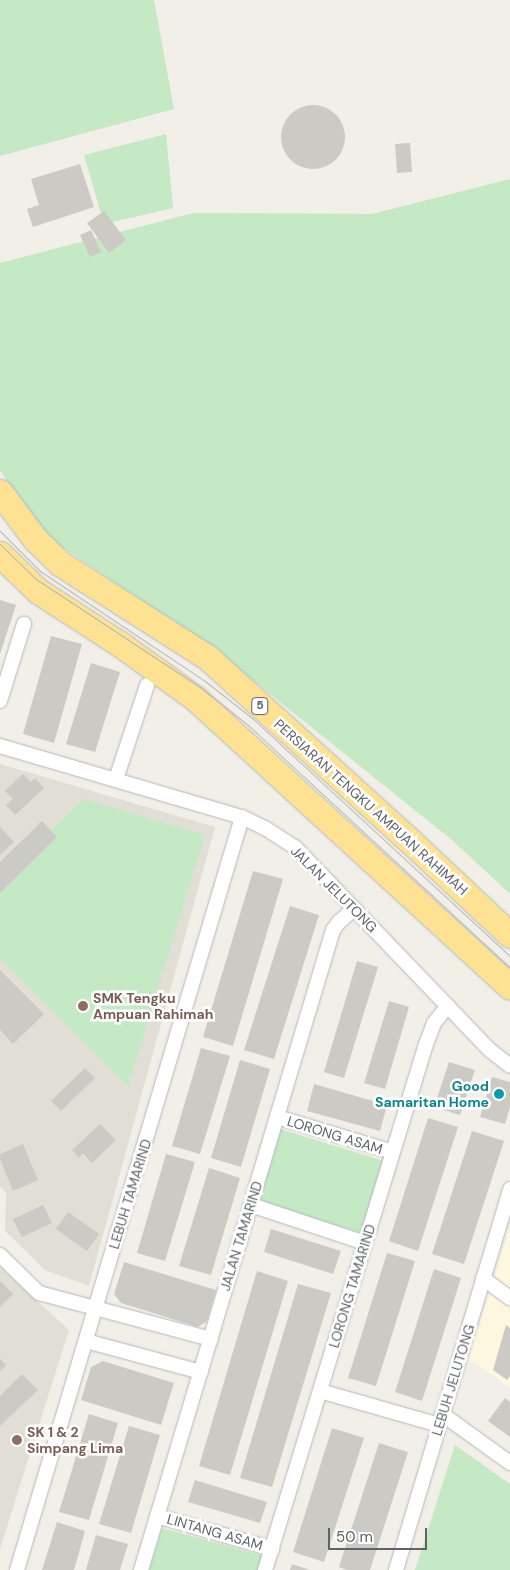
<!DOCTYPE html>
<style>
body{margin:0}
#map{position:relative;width:510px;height:1570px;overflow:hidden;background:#f1efe8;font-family:"DM Sans",sans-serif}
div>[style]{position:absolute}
.commercial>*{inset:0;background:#fef7e0}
.education>*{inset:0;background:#e1ded6}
.green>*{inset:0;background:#c5e8c5}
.building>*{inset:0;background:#cccac5}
.round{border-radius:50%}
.roads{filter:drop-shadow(0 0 1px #b5b8bc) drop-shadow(0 0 1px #b5b8bc)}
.street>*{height:14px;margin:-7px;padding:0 7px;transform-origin:7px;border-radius:7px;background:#fff}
.highway>*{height:25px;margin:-12.5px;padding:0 12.5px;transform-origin:12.5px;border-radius:12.5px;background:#fde293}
.tram>*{height:1px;margin:-0.5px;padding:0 0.5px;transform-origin:0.5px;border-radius:0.5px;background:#b6b7b8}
.dots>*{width:14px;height:14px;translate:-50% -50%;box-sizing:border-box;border:2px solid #fff;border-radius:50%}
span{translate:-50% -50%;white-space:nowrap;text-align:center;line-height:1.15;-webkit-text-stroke:5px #fff;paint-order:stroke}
.shield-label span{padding:1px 4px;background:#fff;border:1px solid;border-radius:4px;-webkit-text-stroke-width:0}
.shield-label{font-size:12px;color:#5f6368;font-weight:700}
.street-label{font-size:14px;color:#5f6368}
.education-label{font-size:14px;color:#785e54;font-weight:700}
.left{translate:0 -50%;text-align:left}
.culture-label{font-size:14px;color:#0d838f;font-weight:700}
.right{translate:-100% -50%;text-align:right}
.scale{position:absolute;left:328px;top:1528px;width:99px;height:22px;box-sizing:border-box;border:2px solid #5f6368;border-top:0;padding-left:6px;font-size:15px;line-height:18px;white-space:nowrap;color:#5f6368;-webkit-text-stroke:4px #fff;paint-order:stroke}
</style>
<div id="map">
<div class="commercial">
<div style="clip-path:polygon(510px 1226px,510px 1388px,469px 1359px)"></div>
</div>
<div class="education">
<div style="clip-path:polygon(0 764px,215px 827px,89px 1286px,45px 1270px,5px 1231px,6px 1193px,0 1186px)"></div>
<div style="clip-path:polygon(0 1267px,69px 1330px,0 1549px)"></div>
</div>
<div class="green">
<div style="clip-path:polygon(0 0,154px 0,174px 109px,0 156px)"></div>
<div style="clip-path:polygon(166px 134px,173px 208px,104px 224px,84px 155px)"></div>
<div style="clip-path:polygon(510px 179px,510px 894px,452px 840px,225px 658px,181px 626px,51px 540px,18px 500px,0 470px,0 263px,193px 213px,372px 214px)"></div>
<div style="clip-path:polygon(83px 799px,205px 835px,128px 1086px,0 959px,0 882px)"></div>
<div style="clip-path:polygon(280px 1129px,384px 1161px,362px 1233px,258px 1202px)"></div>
<div style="clip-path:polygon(455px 1445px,510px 1484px,510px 1570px,415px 1570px)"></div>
<div style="clip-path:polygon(162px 1528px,264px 1556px,260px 1570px,149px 1570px)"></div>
</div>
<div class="building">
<div class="round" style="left:281px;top:105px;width:64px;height:64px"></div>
<div style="clip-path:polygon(410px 143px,412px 172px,397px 173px,395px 144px)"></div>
<div style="clip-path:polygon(80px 164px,94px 207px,33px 227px,27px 209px,39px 205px,31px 179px)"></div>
<div style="clip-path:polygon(104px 211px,126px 240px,109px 253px,87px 223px)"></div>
<div style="clip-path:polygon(91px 230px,101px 252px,90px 257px,80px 235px)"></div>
<div style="clip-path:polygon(0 600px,16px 605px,0 654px)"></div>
<div style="clip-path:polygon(51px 636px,82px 644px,54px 743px,23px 734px)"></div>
<div style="clip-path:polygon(91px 663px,120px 672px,95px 752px,66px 744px)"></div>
<div style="clip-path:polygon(23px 774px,31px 782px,35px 778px,44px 788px,15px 815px,6px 805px,13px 799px,5px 791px)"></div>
<div style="clip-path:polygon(42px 821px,57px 837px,0 893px,0 862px)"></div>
<div style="clip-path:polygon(0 827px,14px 842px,0 855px)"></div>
<div style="clip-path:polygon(253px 871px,283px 879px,233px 1046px,203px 1037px)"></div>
<div style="clip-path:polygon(290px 906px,319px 915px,274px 1059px,244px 1050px)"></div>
<div style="clip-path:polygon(357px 961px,378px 967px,344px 1078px,324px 1072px)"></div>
<div style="clip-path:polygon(0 970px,44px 1014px,13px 1044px,0 1030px)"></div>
<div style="clip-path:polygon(389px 1001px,409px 1007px,385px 1089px,364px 1083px)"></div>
<div style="clip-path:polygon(201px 1048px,230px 1056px,200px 1154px,172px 1146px)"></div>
<div style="clip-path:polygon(240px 1060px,270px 1069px,241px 1167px,211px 1158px)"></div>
<div style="clip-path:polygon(449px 1062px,475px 1070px,460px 1115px,434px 1107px)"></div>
<div style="clip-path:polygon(85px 1068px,95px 1078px,61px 1111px,51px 1101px)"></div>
<div style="clip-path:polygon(492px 1077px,510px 1082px,510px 1107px,505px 1124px,480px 1117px)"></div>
<div style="clip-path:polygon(314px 1084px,387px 1105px,380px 1131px,307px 1111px)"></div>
<div style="clip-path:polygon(428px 1118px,458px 1127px,418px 1251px,389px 1241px)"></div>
<div style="clip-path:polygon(100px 1124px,116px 1140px,92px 1163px,83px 1153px,79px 1158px,72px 1150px)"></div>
<div style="clip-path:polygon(472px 1131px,504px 1141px,464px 1264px,432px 1254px)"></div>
<div style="clip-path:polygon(23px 1144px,38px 1180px,13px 1191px,0 1159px,0 1154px)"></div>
<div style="clip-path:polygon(166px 1154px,195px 1162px,165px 1261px,137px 1253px)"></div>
<div style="clip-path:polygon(209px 1168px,240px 1178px,211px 1275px,179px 1266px)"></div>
<div style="clip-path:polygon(43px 1205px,52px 1223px,22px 1237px,13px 1219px)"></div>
<div style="clip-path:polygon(68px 1212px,99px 1234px,87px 1251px,56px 1229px)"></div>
<div style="clip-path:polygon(271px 1229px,341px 1251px,333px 1274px,264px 1252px)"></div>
<div style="clip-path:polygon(387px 1253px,415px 1261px,376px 1386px,348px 1378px)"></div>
<div style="clip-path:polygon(124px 1262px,216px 1290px,207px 1321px,198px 1327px,121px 1303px,114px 1294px)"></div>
<div style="clip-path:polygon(434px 1269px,461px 1278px,422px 1401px,395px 1392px)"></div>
<div style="clip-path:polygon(257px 1271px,288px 1281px,230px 1475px,199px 1466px)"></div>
<div style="clip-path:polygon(0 1281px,13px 1294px,0 1307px)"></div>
<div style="clip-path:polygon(298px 1284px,331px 1293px,272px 1487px,240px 1478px)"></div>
<div style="clip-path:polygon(506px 1325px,510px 1328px,510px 1376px,507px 1380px,493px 1370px)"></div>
<div style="clip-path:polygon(0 1359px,6px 1365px,0 1371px)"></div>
<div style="clip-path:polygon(103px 1361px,174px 1383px,161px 1425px,81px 1400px,91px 1367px)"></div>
<div style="clip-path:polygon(22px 1374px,38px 1390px,0 1426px,0 1396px)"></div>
<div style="clip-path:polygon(505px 1398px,510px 1402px,510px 1437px,488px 1421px)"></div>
<div style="clip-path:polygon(89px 1414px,118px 1423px,89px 1520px,59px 1512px)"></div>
<div style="clip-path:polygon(129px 1426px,160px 1435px,131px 1533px,99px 1524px)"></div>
<div style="clip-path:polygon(332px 1428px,364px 1438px,324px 1562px,293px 1552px)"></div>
<div style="clip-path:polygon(379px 1443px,408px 1452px,370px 1570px,347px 1570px,339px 1567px)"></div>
<div style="clip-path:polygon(195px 1480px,267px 1502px,260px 1523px,188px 1502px)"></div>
<div style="clip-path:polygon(57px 1522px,85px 1531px,74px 1570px,42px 1570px)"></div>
<div style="clip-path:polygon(96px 1535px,128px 1544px,120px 1570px,86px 1570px)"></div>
<div style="clip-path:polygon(292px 1564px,310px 1570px,290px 1570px)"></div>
</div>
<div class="roads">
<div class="street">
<div style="left:0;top:701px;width:81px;rotate:-72.7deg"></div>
<div style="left:0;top:746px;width:252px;rotate:16.4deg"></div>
<div style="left:242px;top:817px;width:25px;rotate:26deg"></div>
<div style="left:265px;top:828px;width:37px;rotate:33deg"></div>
<div style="left:296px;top:848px;width:281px;rotate:46.2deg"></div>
<div style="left:491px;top:1051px;width:24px;rotate:38deg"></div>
<div style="left:116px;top:779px;width:99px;rotate:-71.7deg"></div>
<div style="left:277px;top:1117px;width:121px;rotate:16.8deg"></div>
<div style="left:251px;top:1205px;width:120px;rotate:18.4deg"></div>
<div style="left:0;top:1255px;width:54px;rotate:44.3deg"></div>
<div style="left:39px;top:1293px;width:178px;rotate:15deg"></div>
<div style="left:483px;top:1278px;width:34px;rotate:37deg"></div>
<div style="left:86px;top:1341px;width:119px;rotate:15.1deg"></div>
<div style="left:320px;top:1391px;width:124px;rotate:15.9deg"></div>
<div style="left:442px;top:1414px;width:84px;rotate:35.8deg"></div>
<div style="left:157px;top:1516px;width:120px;rotate:16deg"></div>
<div style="left:17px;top:1570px;width:786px;rotate:-73.36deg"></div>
<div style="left:141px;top:1570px;width:668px;rotate:-73.3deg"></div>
<div style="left:333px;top:930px;width:10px;rotate:-53deg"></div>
<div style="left:339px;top:922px;width:20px;rotate:-41deg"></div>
<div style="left:265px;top:1570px;width:550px;rotate:-72.98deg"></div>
<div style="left:426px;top:1044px;width:22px;rotate:-69deg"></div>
<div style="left:434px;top:1023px;width:22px;rotate:-51deg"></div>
<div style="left:396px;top:1570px;width:398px;rotate:-73.3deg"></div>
</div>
<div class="highway">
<div style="left:0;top:492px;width:59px;rotate:53.3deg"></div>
<div style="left:35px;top:539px;width:36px;rotate:44deg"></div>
<div style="left:61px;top:564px;width:173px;rotate:32.5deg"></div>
<div style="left:207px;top:657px;width:275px;rotate:42.2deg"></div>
<div style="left:411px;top:842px;width:136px;rotate:43.2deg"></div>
<div style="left:0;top:554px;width:53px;rotate:44.2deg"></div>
<div style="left:38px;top:591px;width:98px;rotate:32.9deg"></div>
<div style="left:120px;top:644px;width:94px;rotate:35.9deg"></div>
<div style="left:196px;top:699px;width:426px;rotate:42.5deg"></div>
</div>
</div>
<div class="tram">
<div style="left:0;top:531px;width:57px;rotate:45deg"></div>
<div style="left:40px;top:571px;width:198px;rotate:33.7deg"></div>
<div style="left:205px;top:681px;width:60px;rotate:38.2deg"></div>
<div style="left:252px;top:718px;width:351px;rotate:42.7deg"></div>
<div style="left:0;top:544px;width:50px;rotate:44.2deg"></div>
<div style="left:36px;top:579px;width:198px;rotate:33.4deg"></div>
<div style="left:201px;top:688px;width:60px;rotate:38.2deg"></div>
<div style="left:248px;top:725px;width:357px;rotate:42.8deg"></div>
</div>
<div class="dots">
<div style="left:83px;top:1006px;background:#8d6e63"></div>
<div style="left:499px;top:1094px;background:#0f9aa8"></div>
<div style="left:17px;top:1440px;background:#8d6e63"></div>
</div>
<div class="shield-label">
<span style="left:260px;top:706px">5</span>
</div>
<div class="street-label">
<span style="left:371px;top:807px;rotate:42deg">PERSIARAN TENGKU AMPUAN RAHIMAH</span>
<span style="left:334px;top:889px;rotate:45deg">JALAN JELUTONG</span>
<span style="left:335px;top:1135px;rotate:17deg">LORONG ASAM</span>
<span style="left:130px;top:1194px;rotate:-73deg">LEBUH TAMARIND</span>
<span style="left:241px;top:1236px;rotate:-73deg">JALAN TAMARIND</span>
<span style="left:352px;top:1286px;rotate:-73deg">LORONG TAMARIND</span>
<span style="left:453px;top:1380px;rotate:-73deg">LEBUH JELUTONG</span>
<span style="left:215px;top:1532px;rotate:16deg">LINTANG ASAM</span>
</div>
<div class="education-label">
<span class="left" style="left:93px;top:1006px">SMK Tengku<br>Ampuan Rahimah</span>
<span class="left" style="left:27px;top:1440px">SK 1 &amp; 2<br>Simpang Lima</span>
</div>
<div class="culture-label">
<span class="right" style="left:489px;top:1094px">Good<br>Samaritan Home</span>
</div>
<div class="scale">50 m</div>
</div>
